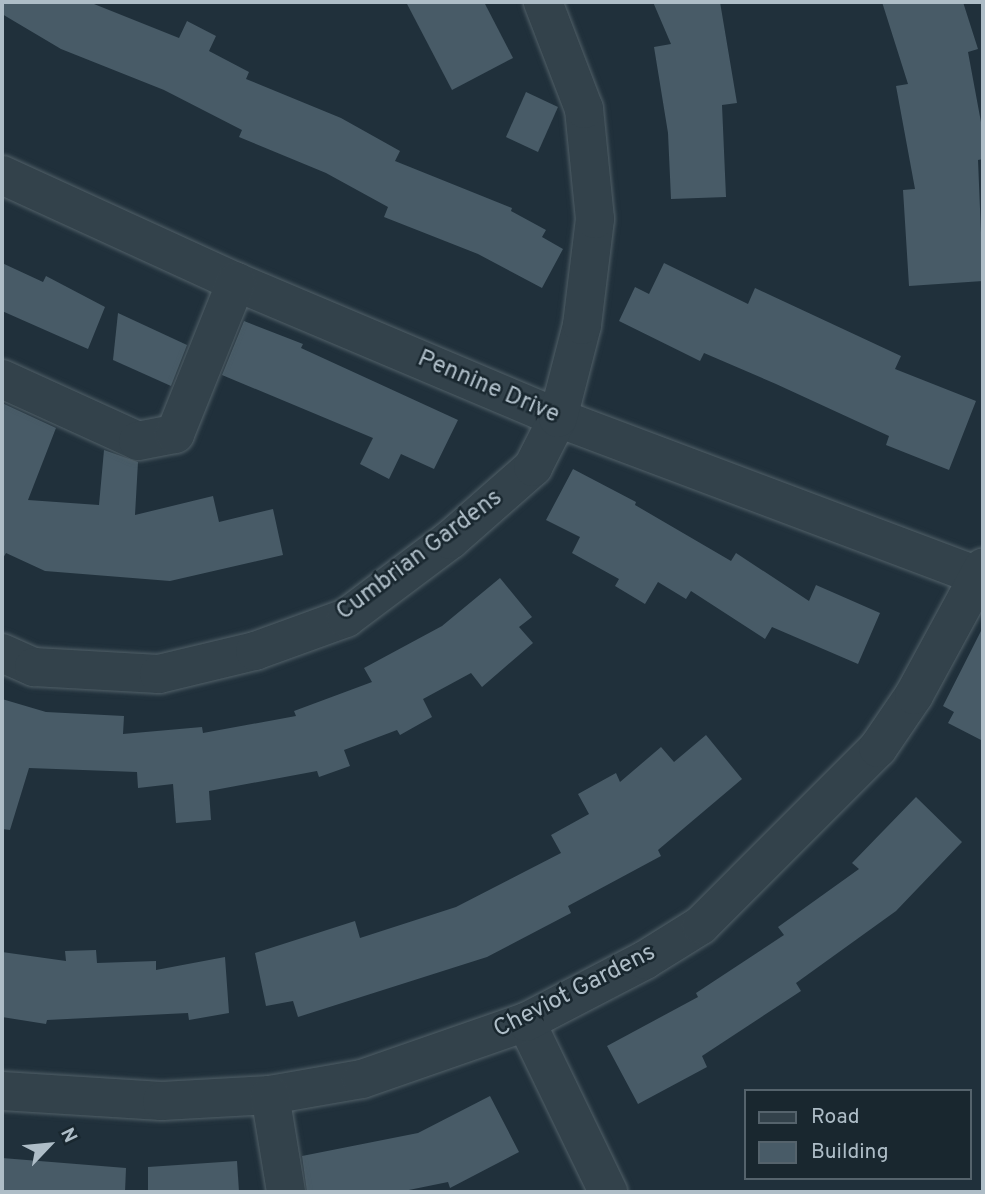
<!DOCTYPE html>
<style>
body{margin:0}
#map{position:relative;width:985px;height:1194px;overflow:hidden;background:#20303b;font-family:Overpass,sans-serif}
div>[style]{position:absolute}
.building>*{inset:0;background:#485b67}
.roads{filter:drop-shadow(0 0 2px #516068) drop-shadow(0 0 2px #516068)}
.minor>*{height:38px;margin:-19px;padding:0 19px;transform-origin:19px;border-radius:19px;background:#33424b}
span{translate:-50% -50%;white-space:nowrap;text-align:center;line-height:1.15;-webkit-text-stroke:5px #19272f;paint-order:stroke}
.street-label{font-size:24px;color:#aebdc7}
.frame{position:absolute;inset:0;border:4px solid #aebdc7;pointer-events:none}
.legend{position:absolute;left:744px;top:1089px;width:228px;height:91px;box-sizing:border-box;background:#19272f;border:2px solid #55636c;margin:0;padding:9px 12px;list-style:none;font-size:21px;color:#aebdc7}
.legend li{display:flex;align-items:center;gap:14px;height:35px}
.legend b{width:35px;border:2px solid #55636c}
.north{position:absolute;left:14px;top:1110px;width:70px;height:70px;-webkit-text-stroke:5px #19272f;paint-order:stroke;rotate:64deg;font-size:19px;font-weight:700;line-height:28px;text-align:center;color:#aebdc7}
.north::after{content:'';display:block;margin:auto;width:24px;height:32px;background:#aebdc7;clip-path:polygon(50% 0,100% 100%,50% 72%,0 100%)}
</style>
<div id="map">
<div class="building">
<div style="clip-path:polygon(2px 2px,89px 2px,179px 38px,187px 21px,216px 36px,209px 51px,249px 72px,246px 79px,341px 118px,400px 151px,395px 161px,512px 208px,511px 211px,546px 230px,542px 237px,563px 249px,542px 288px,478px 254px,384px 217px,388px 207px,326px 173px,239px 137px,242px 130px,164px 90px,61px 49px,2px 14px)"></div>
<div style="clip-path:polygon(406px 2px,484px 2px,513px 58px,452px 90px)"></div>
<div style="clip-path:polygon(653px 2px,720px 2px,737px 103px,722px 105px,726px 197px,671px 199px,668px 133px,654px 47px,671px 44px)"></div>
<div style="clip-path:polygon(882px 2px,963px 2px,978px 49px,968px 52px,983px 133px,983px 159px,978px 160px,983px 281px,909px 286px,903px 190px,915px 189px,896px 86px,908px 84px)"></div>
<div style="clip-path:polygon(526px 92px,558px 107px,538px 152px,506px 137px)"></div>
<div style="clip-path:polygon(2px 263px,43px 282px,46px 276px,105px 307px,88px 349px,2px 311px)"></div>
<div style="clip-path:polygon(664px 263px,748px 304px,755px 288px,901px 356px,895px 369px,976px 401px,949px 470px,886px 445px,889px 436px,776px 384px,704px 353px,700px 361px,619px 321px,635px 287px,649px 294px)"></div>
<div style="clip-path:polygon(118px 313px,187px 345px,171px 386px,113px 360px)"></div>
<div style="clip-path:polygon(244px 321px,303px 344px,301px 348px,458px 420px,434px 469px,401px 454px,389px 479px,360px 464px,373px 438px,222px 375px)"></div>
<div style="clip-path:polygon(2px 403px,56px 428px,28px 500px,99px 505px,104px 450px,138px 462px,135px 515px,213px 496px,219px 522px,273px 509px,283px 555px,170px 581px,45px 571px,6px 553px,2px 560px)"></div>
<div style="clip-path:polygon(573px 469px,636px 502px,635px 505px,731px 561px,736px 553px,809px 601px,816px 585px,880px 613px,858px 664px,772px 627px,765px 639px,691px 591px,686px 599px,658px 582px,645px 604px,615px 586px,619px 579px,572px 553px,580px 537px,546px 520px)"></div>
<div style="clip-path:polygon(500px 578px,532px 617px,519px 627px,533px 643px,482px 687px,471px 673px,423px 699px,432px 717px,400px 735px,397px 730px,344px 750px,350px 766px,319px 777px,317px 771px,209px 791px,211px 820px,176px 823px,173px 784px,138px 788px,137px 772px,29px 768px,10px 830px,2px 829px,2px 699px,46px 712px,124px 716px,123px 734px,202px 727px,203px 733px,296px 716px,294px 711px,372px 682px,364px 668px,442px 626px)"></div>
<div style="clip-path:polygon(983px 627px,983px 741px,948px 723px,954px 712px,943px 706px)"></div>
<div style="clip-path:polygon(706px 735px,742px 779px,658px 850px,661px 856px,568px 906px,571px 913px,487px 957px,298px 1017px,293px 1001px,266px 1006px,255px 953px,355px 921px,360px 938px,456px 907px,561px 853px,551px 835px,589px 814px,578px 794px,616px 773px,620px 782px,661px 747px,674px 762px)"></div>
<div style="clip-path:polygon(916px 797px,962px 842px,896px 911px,796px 983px,801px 991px,702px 1056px,707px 1067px,638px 1104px,607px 1046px,698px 997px,696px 993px,784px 935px,778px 927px,859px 869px,852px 863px)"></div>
<div style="clip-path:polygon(96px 950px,97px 963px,156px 961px,156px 970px,225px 957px,229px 1013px,189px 1020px,188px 1013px,47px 1020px,46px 1024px,2px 1017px,2px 952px,66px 961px,65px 951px)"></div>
<div style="clip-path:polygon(490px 1096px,519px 1152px,450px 1188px,448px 1182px,399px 1192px,307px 1192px,302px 1156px,418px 1133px)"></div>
<div style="clip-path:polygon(2px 1158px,126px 1168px,125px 1192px,2px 1192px)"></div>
<div style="clip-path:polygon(237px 1161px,239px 1192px,148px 1192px,148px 1167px)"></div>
</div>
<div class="roads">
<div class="minor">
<div style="left:2px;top:175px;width:257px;rotate:24.6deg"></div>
<div style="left:236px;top:282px;width:350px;rotate:22.9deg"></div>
<div style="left:558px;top:418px;width:454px;rotate:20.6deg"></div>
<div style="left:2px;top:379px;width:149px;rotate:24.5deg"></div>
<div style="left:138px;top:441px;width:38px;rotate:-11deg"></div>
<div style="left:175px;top:434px;width:164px;rotate:-68.1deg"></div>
<div style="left:2px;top:653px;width:35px;rotate:24deg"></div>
<div style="left:34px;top:667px;width:125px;rotate:3.2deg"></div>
<div style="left:159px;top:674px;width:99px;rotate:-13.5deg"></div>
<div style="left:255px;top:651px;width:97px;rotate:-19.9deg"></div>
<div style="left:346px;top:618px;width:130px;rotate:-36.9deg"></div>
<div style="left:450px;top:540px;width:111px;rotate:-41.3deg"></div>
<div style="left:533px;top:467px;width:55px;rotate:-63deg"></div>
<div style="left:558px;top:418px;width:96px;rotate:-75.5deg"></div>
<div style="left:582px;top:325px;width:107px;rotate:-83deg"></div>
<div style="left:595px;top:219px;width:111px;rotate:-95.7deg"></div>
<div style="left:584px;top:109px;width:115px;rotate:-111deg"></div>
<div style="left:526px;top:1022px;width:189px;rotate:64.2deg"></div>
<div style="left:2px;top:1091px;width:160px;rotate:3.6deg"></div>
<div style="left:162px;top:1101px;width:108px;rotate:-3.2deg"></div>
<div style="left:270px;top:1095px;width:93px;rotate:-9.9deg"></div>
<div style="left:362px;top:1079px;width:174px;rotate:-19.2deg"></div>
<div style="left:526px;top:1022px;width:134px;rotate:-27.5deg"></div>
<div style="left:645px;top:960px;width:66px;rotate:-32deg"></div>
<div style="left:701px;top:925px;width:250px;rotate:-45deg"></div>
<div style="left:878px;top:748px;width:64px;rotate:-55.8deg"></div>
<div style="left:914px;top:695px;width:145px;rotate:-61.5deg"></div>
<div style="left:270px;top:1095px;width:98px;rotate:80.6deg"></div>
</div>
</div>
<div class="street-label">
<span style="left:488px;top:388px;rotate:23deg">Pennine Drive</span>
<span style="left:420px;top:556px;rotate:-37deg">Cumbrian Gardens</span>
<span style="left:575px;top:992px;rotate:-27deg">Cheviot Gardens</span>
</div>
<div class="frame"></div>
<ul class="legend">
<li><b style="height:9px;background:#33424b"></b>Road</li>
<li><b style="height:19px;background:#485b67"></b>Building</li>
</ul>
<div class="north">N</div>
</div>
